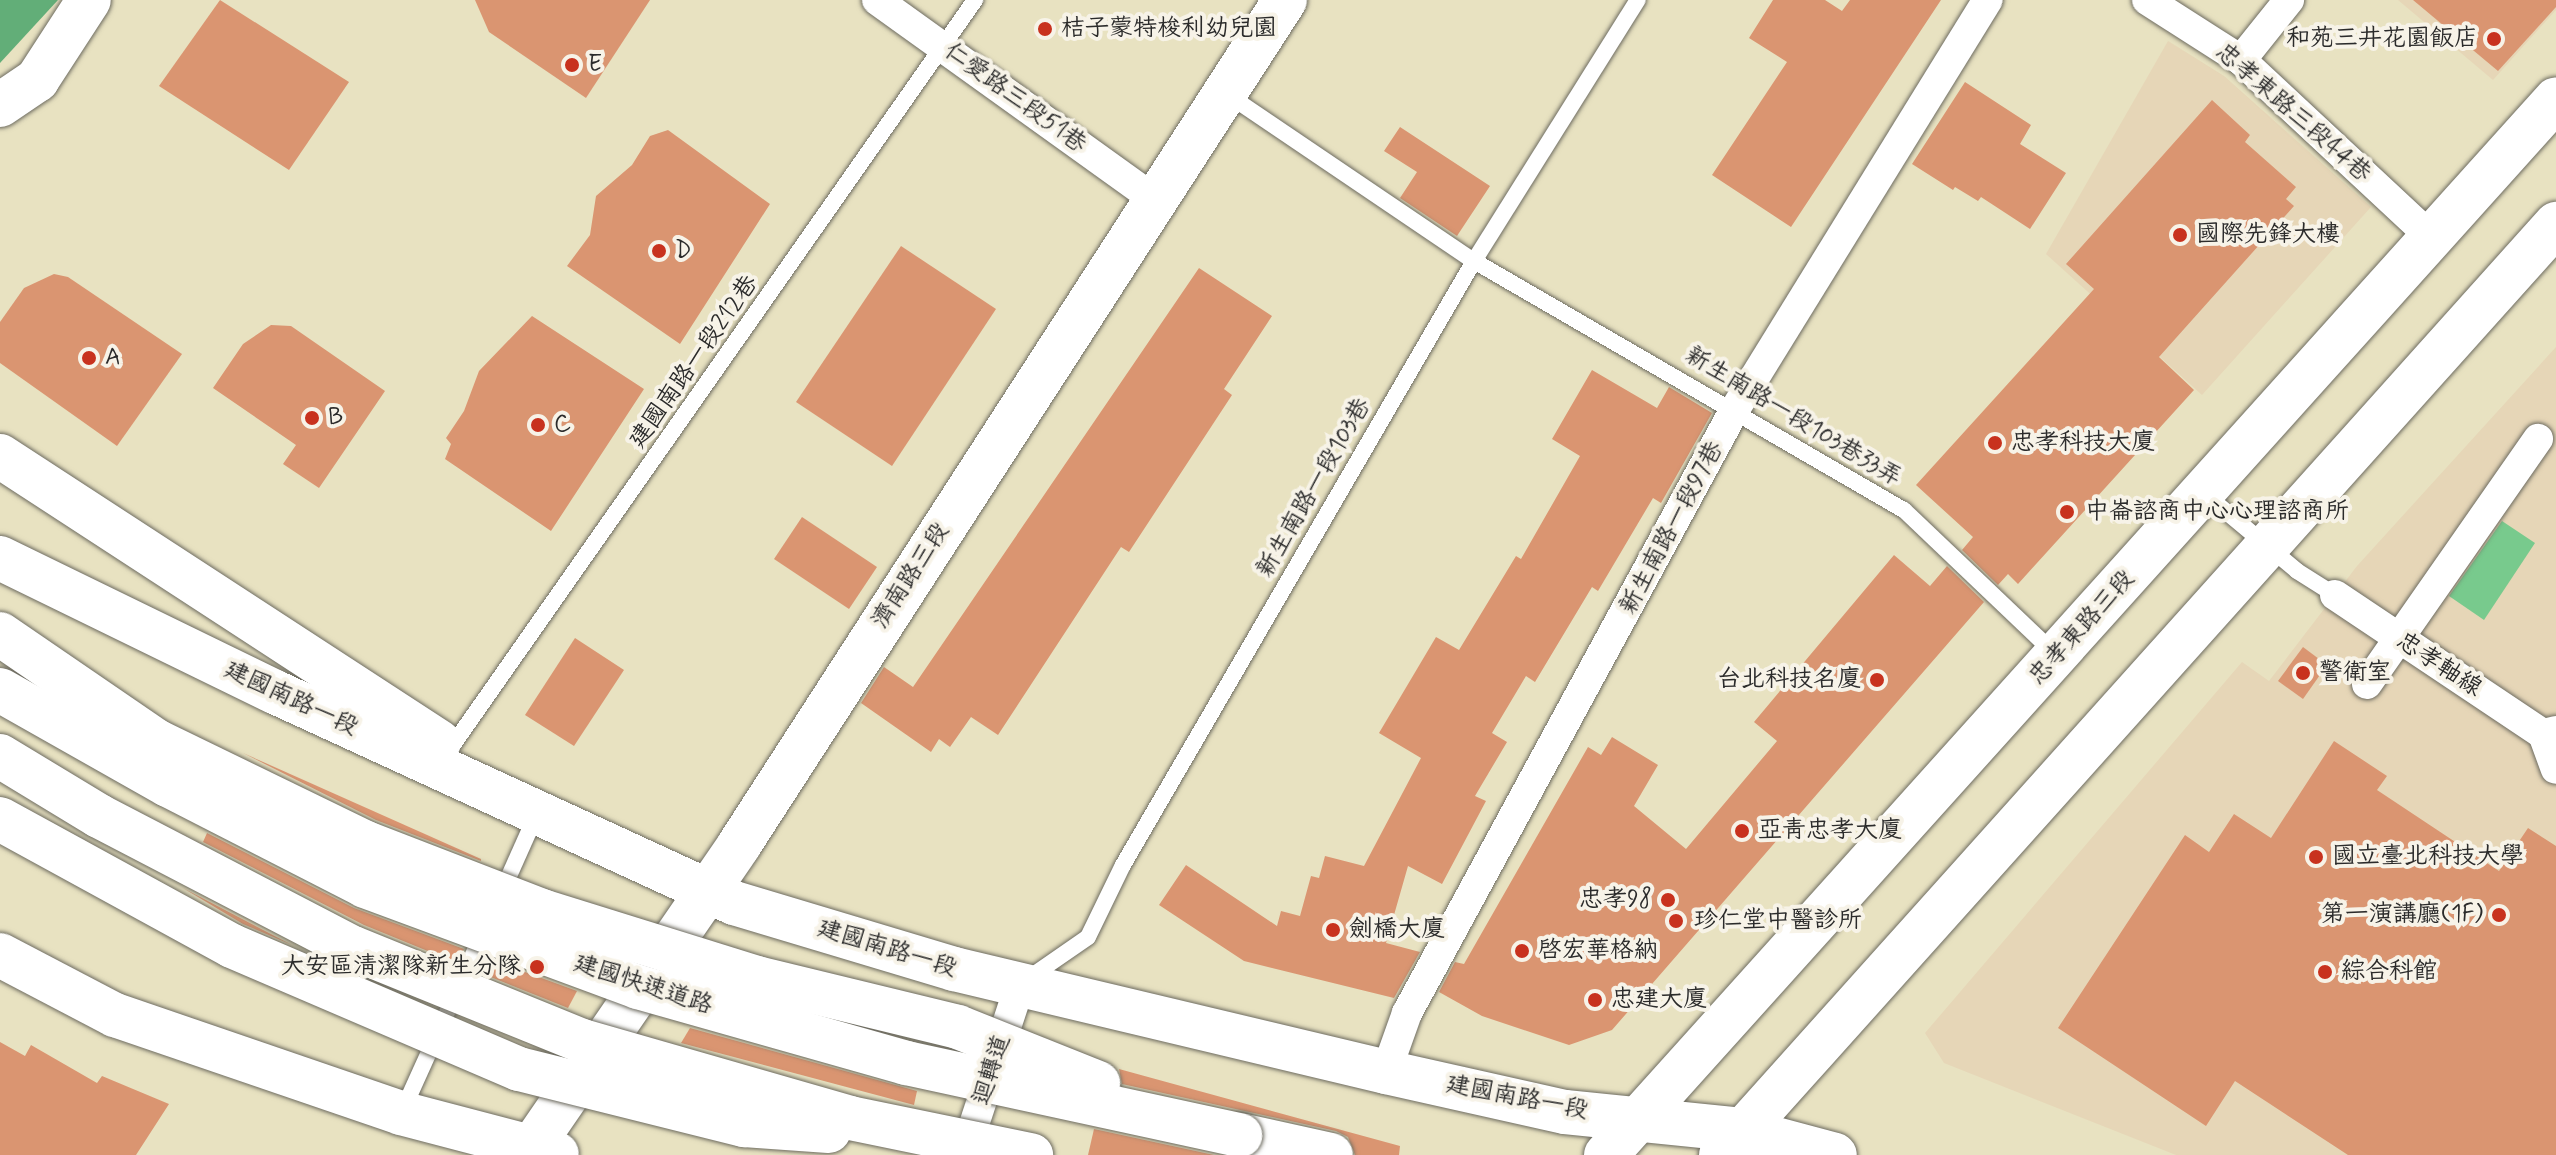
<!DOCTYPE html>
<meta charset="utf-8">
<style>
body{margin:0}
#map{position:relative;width:2556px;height:1155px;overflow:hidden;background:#e8e2c1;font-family:Mynerve,"LXGW WenKai TC",sans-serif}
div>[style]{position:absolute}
.built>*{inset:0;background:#e6d6b7}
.green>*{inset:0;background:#78ca8d}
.forest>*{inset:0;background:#62ae78}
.building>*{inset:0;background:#da9571}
.roads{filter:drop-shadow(0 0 2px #6d6b60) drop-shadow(0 0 2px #6d6b60)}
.lane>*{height:16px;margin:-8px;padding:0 8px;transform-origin:8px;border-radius:8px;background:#fff}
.street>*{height:30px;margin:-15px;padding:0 15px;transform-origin:15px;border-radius:15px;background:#fff}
.secondary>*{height:44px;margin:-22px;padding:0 22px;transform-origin:22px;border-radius:22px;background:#fff}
.primary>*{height:44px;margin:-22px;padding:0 22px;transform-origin:22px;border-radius:22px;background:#fff}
.highway>*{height:44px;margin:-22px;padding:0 22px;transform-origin:22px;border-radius:22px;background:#fff}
.bridges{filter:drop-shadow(0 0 2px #6d6b60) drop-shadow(0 0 2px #6d6b60)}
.highway-bridge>*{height:44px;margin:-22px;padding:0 22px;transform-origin:22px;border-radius:22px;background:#fff}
.dots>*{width:22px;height:22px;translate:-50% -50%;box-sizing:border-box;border:4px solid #f7f3e8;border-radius:50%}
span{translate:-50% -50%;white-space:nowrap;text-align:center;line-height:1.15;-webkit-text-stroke:8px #f7f3e8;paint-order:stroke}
.poi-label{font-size:24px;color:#2b2b2b}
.left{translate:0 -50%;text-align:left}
.right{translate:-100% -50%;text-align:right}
.street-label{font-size:24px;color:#2b2b2b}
</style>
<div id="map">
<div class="built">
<div style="clip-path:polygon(2398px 0,2556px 0,2556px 10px,2493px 80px)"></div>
<div style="clip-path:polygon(2168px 41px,2224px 76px,2371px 207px,2202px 395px,2046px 254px)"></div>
<div style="clip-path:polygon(2556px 347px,2556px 1155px,2176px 1155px,1944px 1063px,1925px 1033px,2242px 662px,2269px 681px,2357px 566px)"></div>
</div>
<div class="green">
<div style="clip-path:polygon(2502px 521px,2535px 543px,2484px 620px,2449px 596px)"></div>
</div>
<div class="forest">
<div style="clip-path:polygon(0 0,58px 0,0 63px)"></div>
</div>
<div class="building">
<div style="clip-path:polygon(220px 0,349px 82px,289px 170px,159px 86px)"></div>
<div style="clip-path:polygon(475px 0,650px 0,586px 98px,489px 32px)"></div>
<div style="clip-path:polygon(1773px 0,1825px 0,1842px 11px,1850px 0,1941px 0,1791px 227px,1712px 175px,1787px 62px,1749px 38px)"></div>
<div style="clip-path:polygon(2413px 0,2556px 0,2556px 7px,2498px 71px)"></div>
<div style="clip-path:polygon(1965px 82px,2031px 125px,2020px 144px,2066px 173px,2030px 229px,1981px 197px,1978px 201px,1955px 187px,1953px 190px,1912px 164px)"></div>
<div style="clip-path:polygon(2212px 100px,2250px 135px,2245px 142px,2296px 187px,2286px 199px,2294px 206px,2159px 357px,2194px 390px,2018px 584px,2008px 574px,1998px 585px,1962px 550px,1973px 537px,1916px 485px,2094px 289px,2066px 264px)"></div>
<div style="clip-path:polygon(1400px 127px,1490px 186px,1457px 236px,1400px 198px,1417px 172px,1384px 151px)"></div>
<div style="clip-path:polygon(668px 130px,770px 204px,680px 344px,567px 266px,590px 235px,596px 196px,632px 165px,650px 136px)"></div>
<div style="clip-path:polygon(901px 246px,996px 309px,892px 466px,796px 402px)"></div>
<div style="clip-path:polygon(1199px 268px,1272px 316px,1224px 389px,1232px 395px,1129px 552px,1121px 547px,998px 735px,971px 717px,950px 747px,939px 739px,931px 752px,861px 703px,884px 667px,913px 687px)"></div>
<div style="clip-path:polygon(54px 274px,68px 277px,182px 354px,117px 446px,0 363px,0 322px,24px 288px)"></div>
<div style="clip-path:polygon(532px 316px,644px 389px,551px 531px,445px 459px,451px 444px,446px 438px,464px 411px,479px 371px)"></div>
<div style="clip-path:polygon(271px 325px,291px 326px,385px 391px,319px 488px,283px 464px,296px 445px,213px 388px,243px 344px)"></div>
<div style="clip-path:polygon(1592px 370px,1657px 408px,1669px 387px,1712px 413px,1661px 503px,1653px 498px,1598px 591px,1592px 587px,1535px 682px,1526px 676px,1492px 733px,1507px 742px,1475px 796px,1486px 801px,1442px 884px,1408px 866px,1386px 943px,1420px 952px,1394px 998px,1244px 961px,1159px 905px,1186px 865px,1277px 926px,1281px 911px,1300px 916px,1311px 876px,1319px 878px,1325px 856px,1364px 866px,1421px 758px,1379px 733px,1436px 637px,1459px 650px,1516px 556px,1521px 559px,1580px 456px,1552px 439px)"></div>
<div style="clip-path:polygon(802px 517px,877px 567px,849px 609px,774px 559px)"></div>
<div style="clip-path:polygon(1894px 555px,1930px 586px,1947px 566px,1984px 602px,1612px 1030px,1569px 1045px,1482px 1016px,1439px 992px,1455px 962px,1464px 964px,1588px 747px,1601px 755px,1612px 737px,1658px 765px,1634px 806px,1686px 849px,1777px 741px,1754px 722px)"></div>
<div style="clip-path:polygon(575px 638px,624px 670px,574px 746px,525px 715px)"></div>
<div style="clip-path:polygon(2303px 647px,2327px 665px,2303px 699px,2278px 681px)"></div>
<div style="clip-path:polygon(2334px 741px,2387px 776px,2377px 790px,2499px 871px,2528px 828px,2556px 846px,2556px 1155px,2348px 1155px,2235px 1081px,2206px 1126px,2058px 1028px,2185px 835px,2209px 852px,2234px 814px,2271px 838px)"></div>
<div style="clip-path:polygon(243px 753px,481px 859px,481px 861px,376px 820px)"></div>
<div style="clip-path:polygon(207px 833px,354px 908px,464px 949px,457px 963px,364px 925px,203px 842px)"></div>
<div style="clip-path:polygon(183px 888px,292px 945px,243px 924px)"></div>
<div style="clip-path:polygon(484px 957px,577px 991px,568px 1008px,478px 972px)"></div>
<div style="clip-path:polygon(690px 1028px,917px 1091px,914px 1105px,681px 1043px)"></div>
<div style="clip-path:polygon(0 1042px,25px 1056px,31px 1045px,97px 1083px,102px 1076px,169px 1104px,136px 1155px,0 1155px)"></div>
<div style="clip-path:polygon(1119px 1069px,1400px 1146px,1399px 1155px,1355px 1155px,1348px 1137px,1336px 1131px,1122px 1084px)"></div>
<div style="clip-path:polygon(1094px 1129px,1214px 1155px,1088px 1155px)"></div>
</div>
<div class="roads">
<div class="lane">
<div style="left:1227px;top:94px;width:298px;rotate:34.1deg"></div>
<div style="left:1474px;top:261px;width:497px;rotate:30.1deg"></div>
<div style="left:1904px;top:510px;width:210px;rotate:43.6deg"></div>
<div style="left:2205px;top:494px;width:120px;rotate:39.9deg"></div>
<div style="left:2297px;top:571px;width:45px;rotate:32.3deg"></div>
<div style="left:450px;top:749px;width:915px;rotate:-54.97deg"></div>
<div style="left:501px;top:894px;width:89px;rotate:-66deg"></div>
<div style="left:1026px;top:980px;width:75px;rotate:-34.7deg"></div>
<div style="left:1088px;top:937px;width:80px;rotate:-64.1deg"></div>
<div style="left:1123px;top:865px;width:699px;rotate:-59.84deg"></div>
<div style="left:1474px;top:261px;width:308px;rotate:-57.9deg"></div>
<div style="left:402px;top:1112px;width:196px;rotate:-65.7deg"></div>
</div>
<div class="street">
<div style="left:877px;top:0;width:340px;rotate:35.7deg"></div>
<div style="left:2147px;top:0;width:112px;rotate:32.6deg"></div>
<div style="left:2241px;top:60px;width:260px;rotate:43deg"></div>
<div style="left:2241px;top:60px;width:77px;rotate:-51.3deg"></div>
<div style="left:2335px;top:595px;width:250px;rotate:33.8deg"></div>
<div style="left:2543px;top:734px;width:13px;rotate:-13deg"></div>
<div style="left:2367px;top:684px;width:299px;rotate:-55.1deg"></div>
<div style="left:2543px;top:734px;width:37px;rotate:70deg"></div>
<div style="left:1386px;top:1072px;width:63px;rotate:-70.4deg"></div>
<div style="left:1407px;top:1013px;width:687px;rotate:-61.5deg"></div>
<div style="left:1735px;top:409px;width:481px;rotate:-58.3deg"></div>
<div style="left:964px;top:1155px;width:179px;rotate:-71.8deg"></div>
</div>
<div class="secondary">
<div style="left:0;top:105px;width:45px;rotate:-34deg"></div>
<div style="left:37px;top:80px;width:95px;rotate:-57deg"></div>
<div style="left:0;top:456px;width:524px;rotate:33.08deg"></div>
<div style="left:0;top:558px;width:306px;rotate:26deg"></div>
<div style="left:275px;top:692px;width:505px;rotate:24.69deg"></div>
<div style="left:734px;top:903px;width:230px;rotate:16.7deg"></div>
<div style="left:954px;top:969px;width:444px;rotate:13.4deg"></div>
<div style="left:1386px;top:1072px;width:183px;rotate:12.6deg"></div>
<div style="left:1565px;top:1112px;width:178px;rotate:5.8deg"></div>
<div style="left:1742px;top:1130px;width:96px;rotate:15deg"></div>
<div style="left:0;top:955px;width:130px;rotate:27.6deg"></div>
<div style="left:115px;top:1015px;width:302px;rotate:18.9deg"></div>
<div style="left:401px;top:1113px;width:161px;rotate:14.7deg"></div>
<div style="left:531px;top:1148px;width:368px;rotate:-55.5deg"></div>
<div style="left:739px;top:845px;width:1006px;rotate:-57.13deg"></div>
</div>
<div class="primary">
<div style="left:1606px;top:1155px;width:1420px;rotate:-48.02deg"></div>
<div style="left:1721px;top:1155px;width:1251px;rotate:-48.11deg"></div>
</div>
<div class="highway">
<div style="left:1240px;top:1135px;width:93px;rotate:12.4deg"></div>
</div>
</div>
<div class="bridges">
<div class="highway-bridge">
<div style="left:0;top:634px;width:191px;rotate:34.4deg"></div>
<div style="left:158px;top:742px;width:231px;rotate:25.9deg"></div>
<div style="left:366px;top:843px;width:189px;rotate:21.1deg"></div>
<div style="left:542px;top:911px;width:225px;rotate:17.3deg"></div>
<div style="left:757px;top:978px;width:207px;rotate:13.7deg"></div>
<div style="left:958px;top:1027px;width:151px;rotate:21.8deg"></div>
<div style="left:0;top:690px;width:193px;rotate:29.5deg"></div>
<div style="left:168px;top:785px;width:221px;rotate:27.1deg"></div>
<div style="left:365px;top:886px;width:291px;rotate:20.3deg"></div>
<div style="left:638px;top:987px;width:279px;rotate:15.8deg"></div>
<div style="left:906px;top:1063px;width:342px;rotate:12.2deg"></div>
<div style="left:0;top:756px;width:116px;rotate:31.2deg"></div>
<div style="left:99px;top:816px;width:286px;rotate:27.5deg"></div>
<div style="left:353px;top:948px;width:247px;rotate:22.1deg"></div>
<div style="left:582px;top:1041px;width:279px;rotate:16deg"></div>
<div style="left:850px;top:1118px;width:185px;rotate:11.6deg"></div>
<div style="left:0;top:819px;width:264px;rotate:28.7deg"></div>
<div style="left:232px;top:946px;width:312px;rotate:23.2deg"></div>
<div style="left:519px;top:1069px;width:232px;rotate:14deg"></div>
<div style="left:744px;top:1125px;width:85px;rotate:4deg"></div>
</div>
</div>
<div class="dots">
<div style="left:1045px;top:29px;background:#c8321e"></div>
<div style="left:2494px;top:39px;background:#c8321e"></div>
<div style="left:572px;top:65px;background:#c8321e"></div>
<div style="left:2180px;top:235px;background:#c8321e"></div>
<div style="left:659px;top:251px;background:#c8321e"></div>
<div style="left:89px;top:358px;background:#c8321e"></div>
<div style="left:312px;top:418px;background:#c8321e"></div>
<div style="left:538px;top:425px;background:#c8321e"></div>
<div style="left:1995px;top:443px;background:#c8321e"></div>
<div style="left:2067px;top:512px;background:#c8321e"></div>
<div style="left:2303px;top:673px;background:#c8321e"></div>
<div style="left:1877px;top:680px;background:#c8321e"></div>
<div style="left:1742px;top:831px;background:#c8321e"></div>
<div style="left:2316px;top:857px;background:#c8321e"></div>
<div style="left:1668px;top:900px;background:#c8321e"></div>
<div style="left:2499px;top:915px;background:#c8321e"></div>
<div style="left:1676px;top:921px;background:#c8321e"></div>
<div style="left:1333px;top:930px;background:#c8321e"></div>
<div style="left:1522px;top:951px;background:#c8321e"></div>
<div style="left:537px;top:967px;background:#c8321e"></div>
<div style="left:2325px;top:972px;background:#c8321e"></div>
<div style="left:1595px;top:1000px;background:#c8321e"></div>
</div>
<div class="poi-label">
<span class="left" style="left:1061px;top:29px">桔子蒙特梭利幼兒園</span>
<span class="right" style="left:2478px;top:39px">和苑三井花園飯店</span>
<span class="left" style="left:588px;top:65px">E</span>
<span class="left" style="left:2196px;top:235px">國際先鋒大樓</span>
<span class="left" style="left:675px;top:251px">D</span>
<span class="left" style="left:105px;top:358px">A</span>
<span class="left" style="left:328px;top:418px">B</span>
<span class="left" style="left:554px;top:425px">C</span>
<span class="left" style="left:2011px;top:443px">忠孝科技大廈</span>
<span class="left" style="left:2085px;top:512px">中崙諮商中心心理諮商所</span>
<span class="left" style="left:2319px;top:673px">警衛室</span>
<span class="right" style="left:1861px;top:680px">台北科技名廈</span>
<span class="left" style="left:1758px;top:831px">亞青忠孝大廈</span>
<span class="left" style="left:2332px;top:857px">國立臺北科技大學</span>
<span class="right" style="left:1652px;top:900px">忠孝98</span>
<span class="right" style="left:2483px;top:915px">第一演講廳(1F)</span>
<span class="left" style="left:1694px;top:921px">珍仁堂中醫診所</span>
<span class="left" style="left:1349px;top:930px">劍橋大廈</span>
<span class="left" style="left:1538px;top:951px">啓宏華格納</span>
<span class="right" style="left:521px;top:967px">大安區清潔隊新生分隊</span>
<span class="left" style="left:2341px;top:972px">綜合科館</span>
<span class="left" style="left:1611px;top:1000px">忠建大廈</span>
</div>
<div class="street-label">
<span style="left:1015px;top:98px;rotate:36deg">仁愛路三段51巷</span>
<span style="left:2293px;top:113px;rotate:41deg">忠孝東路三段44巷</span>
<span style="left:694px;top:362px;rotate:-55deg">建國南路一段212巷</span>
<span style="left:1793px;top:417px;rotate:31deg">新生南路一段103巷33弄</span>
<span style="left:1314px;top:488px;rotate:-60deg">新生南路一段103巷</span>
<span style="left:1672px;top:528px;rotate:-62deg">新生南路一段97巷</span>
<span style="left:911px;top:576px;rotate:-57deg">濟南路三段</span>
<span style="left:2082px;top:628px;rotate:-48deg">忠孝東路三段</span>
<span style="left:2439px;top:665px;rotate:33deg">忠孝軸線</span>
<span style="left:291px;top:699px;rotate:25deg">建國南路一段</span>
<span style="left:887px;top:949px;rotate:17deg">建國南路一段</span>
<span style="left:643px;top:985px;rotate:18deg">建國快速道路</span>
<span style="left:992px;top:1070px;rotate:-72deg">迴轉道</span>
<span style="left:1517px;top:1098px;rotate:11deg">建國南路一段</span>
</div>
</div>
